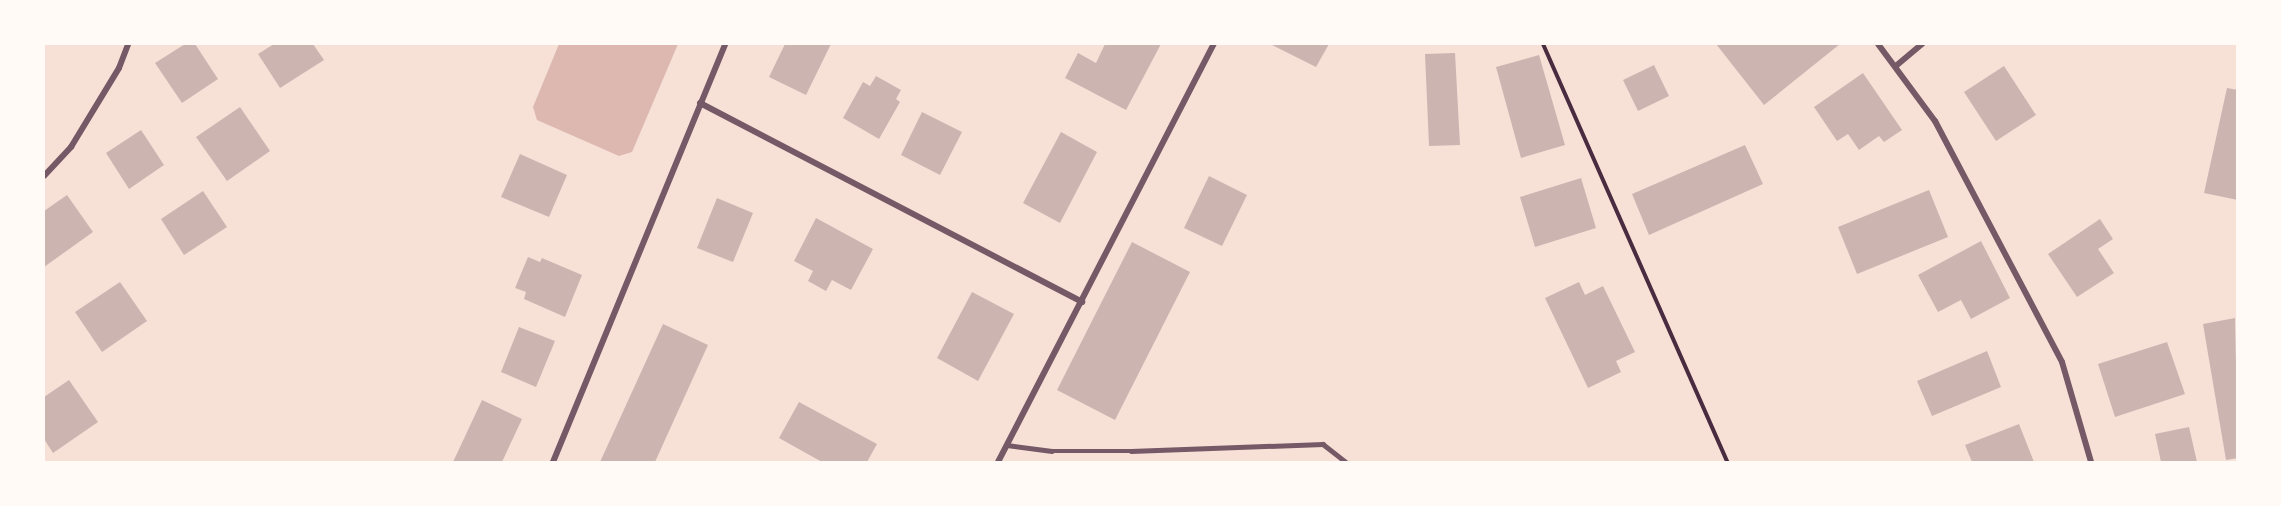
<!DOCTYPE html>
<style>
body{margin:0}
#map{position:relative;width:2281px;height:506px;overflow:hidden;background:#f7e1d7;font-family:Spectral,serif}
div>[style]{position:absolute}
.water>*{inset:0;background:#dcb8b0}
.building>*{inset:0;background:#ccb4b1}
.path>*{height:4px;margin:-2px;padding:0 2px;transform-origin:2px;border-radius:2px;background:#4a2c40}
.service>*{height:4.5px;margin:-2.25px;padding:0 2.25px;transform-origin:2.25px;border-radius:2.25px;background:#755966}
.minor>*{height:6px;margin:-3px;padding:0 3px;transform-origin:3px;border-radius:3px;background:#755966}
span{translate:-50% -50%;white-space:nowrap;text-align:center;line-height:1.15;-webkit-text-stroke:6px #fffaf5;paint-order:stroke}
.frame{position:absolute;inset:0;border:45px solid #fffaf5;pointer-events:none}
</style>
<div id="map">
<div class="water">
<div style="clip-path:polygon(559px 44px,678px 44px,632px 152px,619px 156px,537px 120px,533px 107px)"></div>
</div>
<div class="building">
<div style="clip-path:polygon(185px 44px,195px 44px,218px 79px,182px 103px,155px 63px)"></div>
<div style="clip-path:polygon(274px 44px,313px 44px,324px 60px,280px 88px,258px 54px)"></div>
<div style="clip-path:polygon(785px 44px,831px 44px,806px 95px,769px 77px)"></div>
<div style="clip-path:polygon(1105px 44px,1161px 44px,1126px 110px,1065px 78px,1078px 53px,1096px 63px)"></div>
<div style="clip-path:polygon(1270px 44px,1329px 44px,1316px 67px)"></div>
<div style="clip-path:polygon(1716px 44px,1840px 44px,1764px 105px)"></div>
<div style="clip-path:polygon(1455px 53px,1460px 145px,1429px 146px,1425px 54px)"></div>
<div style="clip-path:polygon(1539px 55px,1565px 145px,1521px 158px,1496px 67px)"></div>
<div style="clip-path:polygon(1654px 65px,1669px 96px,1638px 111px,1623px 80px)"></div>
<div style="clip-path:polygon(2004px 66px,2036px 115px,1996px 141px,1964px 92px)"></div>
<div style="clip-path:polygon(1863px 73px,1902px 130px,1884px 142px,1879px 136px,1859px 150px,1848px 134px,1837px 141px,1814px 107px)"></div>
<div style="clip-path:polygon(876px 76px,901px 90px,896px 99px,900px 102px,879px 139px,843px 118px,863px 82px,870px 86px)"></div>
<div style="clip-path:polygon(2227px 88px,2238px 90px,2238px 200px,2204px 193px)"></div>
<div style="clip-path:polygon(240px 107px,270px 151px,227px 181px,196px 137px)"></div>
<div style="clip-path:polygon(922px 112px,962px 132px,940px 175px,901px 155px)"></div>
<div style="clip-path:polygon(141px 130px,164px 165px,129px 189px,106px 153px)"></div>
<div style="clip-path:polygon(1061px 132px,1097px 152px,1060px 223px,1023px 203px)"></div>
<div style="clip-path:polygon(1745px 145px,1763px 184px,1649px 235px,1632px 194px)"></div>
<div style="clip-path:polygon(520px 154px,567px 175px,549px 217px,501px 197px)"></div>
<div style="clip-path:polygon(1209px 176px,1247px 195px,1222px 246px,1184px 228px)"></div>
<div style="clip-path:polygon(1581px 178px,1596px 228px,1535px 247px,1520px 197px)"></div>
<div style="clip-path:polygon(1929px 190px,1948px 237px,1857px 274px,1838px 227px)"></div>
<div style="clip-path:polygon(203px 191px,227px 227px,184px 255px,161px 219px)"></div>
<div style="clip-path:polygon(67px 195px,93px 232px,44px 267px,44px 211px)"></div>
<div style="clip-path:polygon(717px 198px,753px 213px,733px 262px,697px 248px)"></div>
<div style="clip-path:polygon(816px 218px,873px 249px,851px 290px,832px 280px,826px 291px,808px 281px,813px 271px,794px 261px)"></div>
<div style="clip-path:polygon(2100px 219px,2113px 239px,2098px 249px,2114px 273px,2077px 297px,2048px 254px)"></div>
<div style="clip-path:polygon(1981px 241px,2010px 298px,1971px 319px,1961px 300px,1938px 312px,1918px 275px)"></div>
<div style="clip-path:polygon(1132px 242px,1190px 272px,1115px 420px,1057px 390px)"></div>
<div style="clip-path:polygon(528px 257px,540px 262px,542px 258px,582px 275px,565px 317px,524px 299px,526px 292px,515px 288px)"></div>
<div style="clip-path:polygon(120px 282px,147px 321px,102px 352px,75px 312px)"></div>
<div style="clip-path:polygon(1579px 282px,1585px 295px,1603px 286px,1635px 352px,1616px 361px,1621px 372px,1588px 388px,1545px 298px)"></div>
<div style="clip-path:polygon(972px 292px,1014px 314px,978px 381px,937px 358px)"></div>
<div style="clip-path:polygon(2235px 318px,2238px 458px,2226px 460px,2203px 324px)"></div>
<div style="clip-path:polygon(663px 324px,708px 345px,655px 462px,600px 462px)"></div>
<div style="clip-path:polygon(519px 327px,555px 341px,536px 387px,501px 372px)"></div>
<div style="clip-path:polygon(2167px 342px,2185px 394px,2115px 417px,2098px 364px)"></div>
<div style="clip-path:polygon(1987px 351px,2001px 387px,1932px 416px,1917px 381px)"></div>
<div style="clip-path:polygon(69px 380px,98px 422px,53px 453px,44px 439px,44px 397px)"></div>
<div style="clip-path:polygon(482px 400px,522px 419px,502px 462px,453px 462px)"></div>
<div style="clip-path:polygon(799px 402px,877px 444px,867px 462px,822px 462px,779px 438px)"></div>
<div style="clip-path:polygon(2019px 424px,2034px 462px,1972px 462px,1965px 445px)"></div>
<div style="clip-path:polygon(2189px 427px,2197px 462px,2161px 462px,2155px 434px)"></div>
</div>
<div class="path">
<div style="left:1543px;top:44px;width:457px;rotate:66.2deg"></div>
</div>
<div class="service">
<div style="left:1007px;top:445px;width:45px;rotate:7.6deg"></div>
<div style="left:1052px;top:451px;width:79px"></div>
<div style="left:1131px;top:451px;width:192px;rotate:-2.1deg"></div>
<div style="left:1323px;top:444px;width:29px;rotate:38deg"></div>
</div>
<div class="minor">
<div style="left:1878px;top:44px;width:96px;rotate:53.5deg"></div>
<div style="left:1935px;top:121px;width:272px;rotate:62.2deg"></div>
<div style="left:2062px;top:362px;width:104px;rotate:73.8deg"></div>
<div style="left:1897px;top:65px;width:33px;rotate:-40deg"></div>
<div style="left:700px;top:103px;width:431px;rotate:27.5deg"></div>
<div style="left:44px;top:176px;width:40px;rotate:-47deg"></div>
<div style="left:71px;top:147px;width:92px;rotate:-58.7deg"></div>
<div style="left:119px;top:68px;width:26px;rotate:-69deg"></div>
<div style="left:553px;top:462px;width:452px;rotate:-67.6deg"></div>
<div style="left:998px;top:462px;width:471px;rotate:-62.7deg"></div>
</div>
<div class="frame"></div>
</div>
